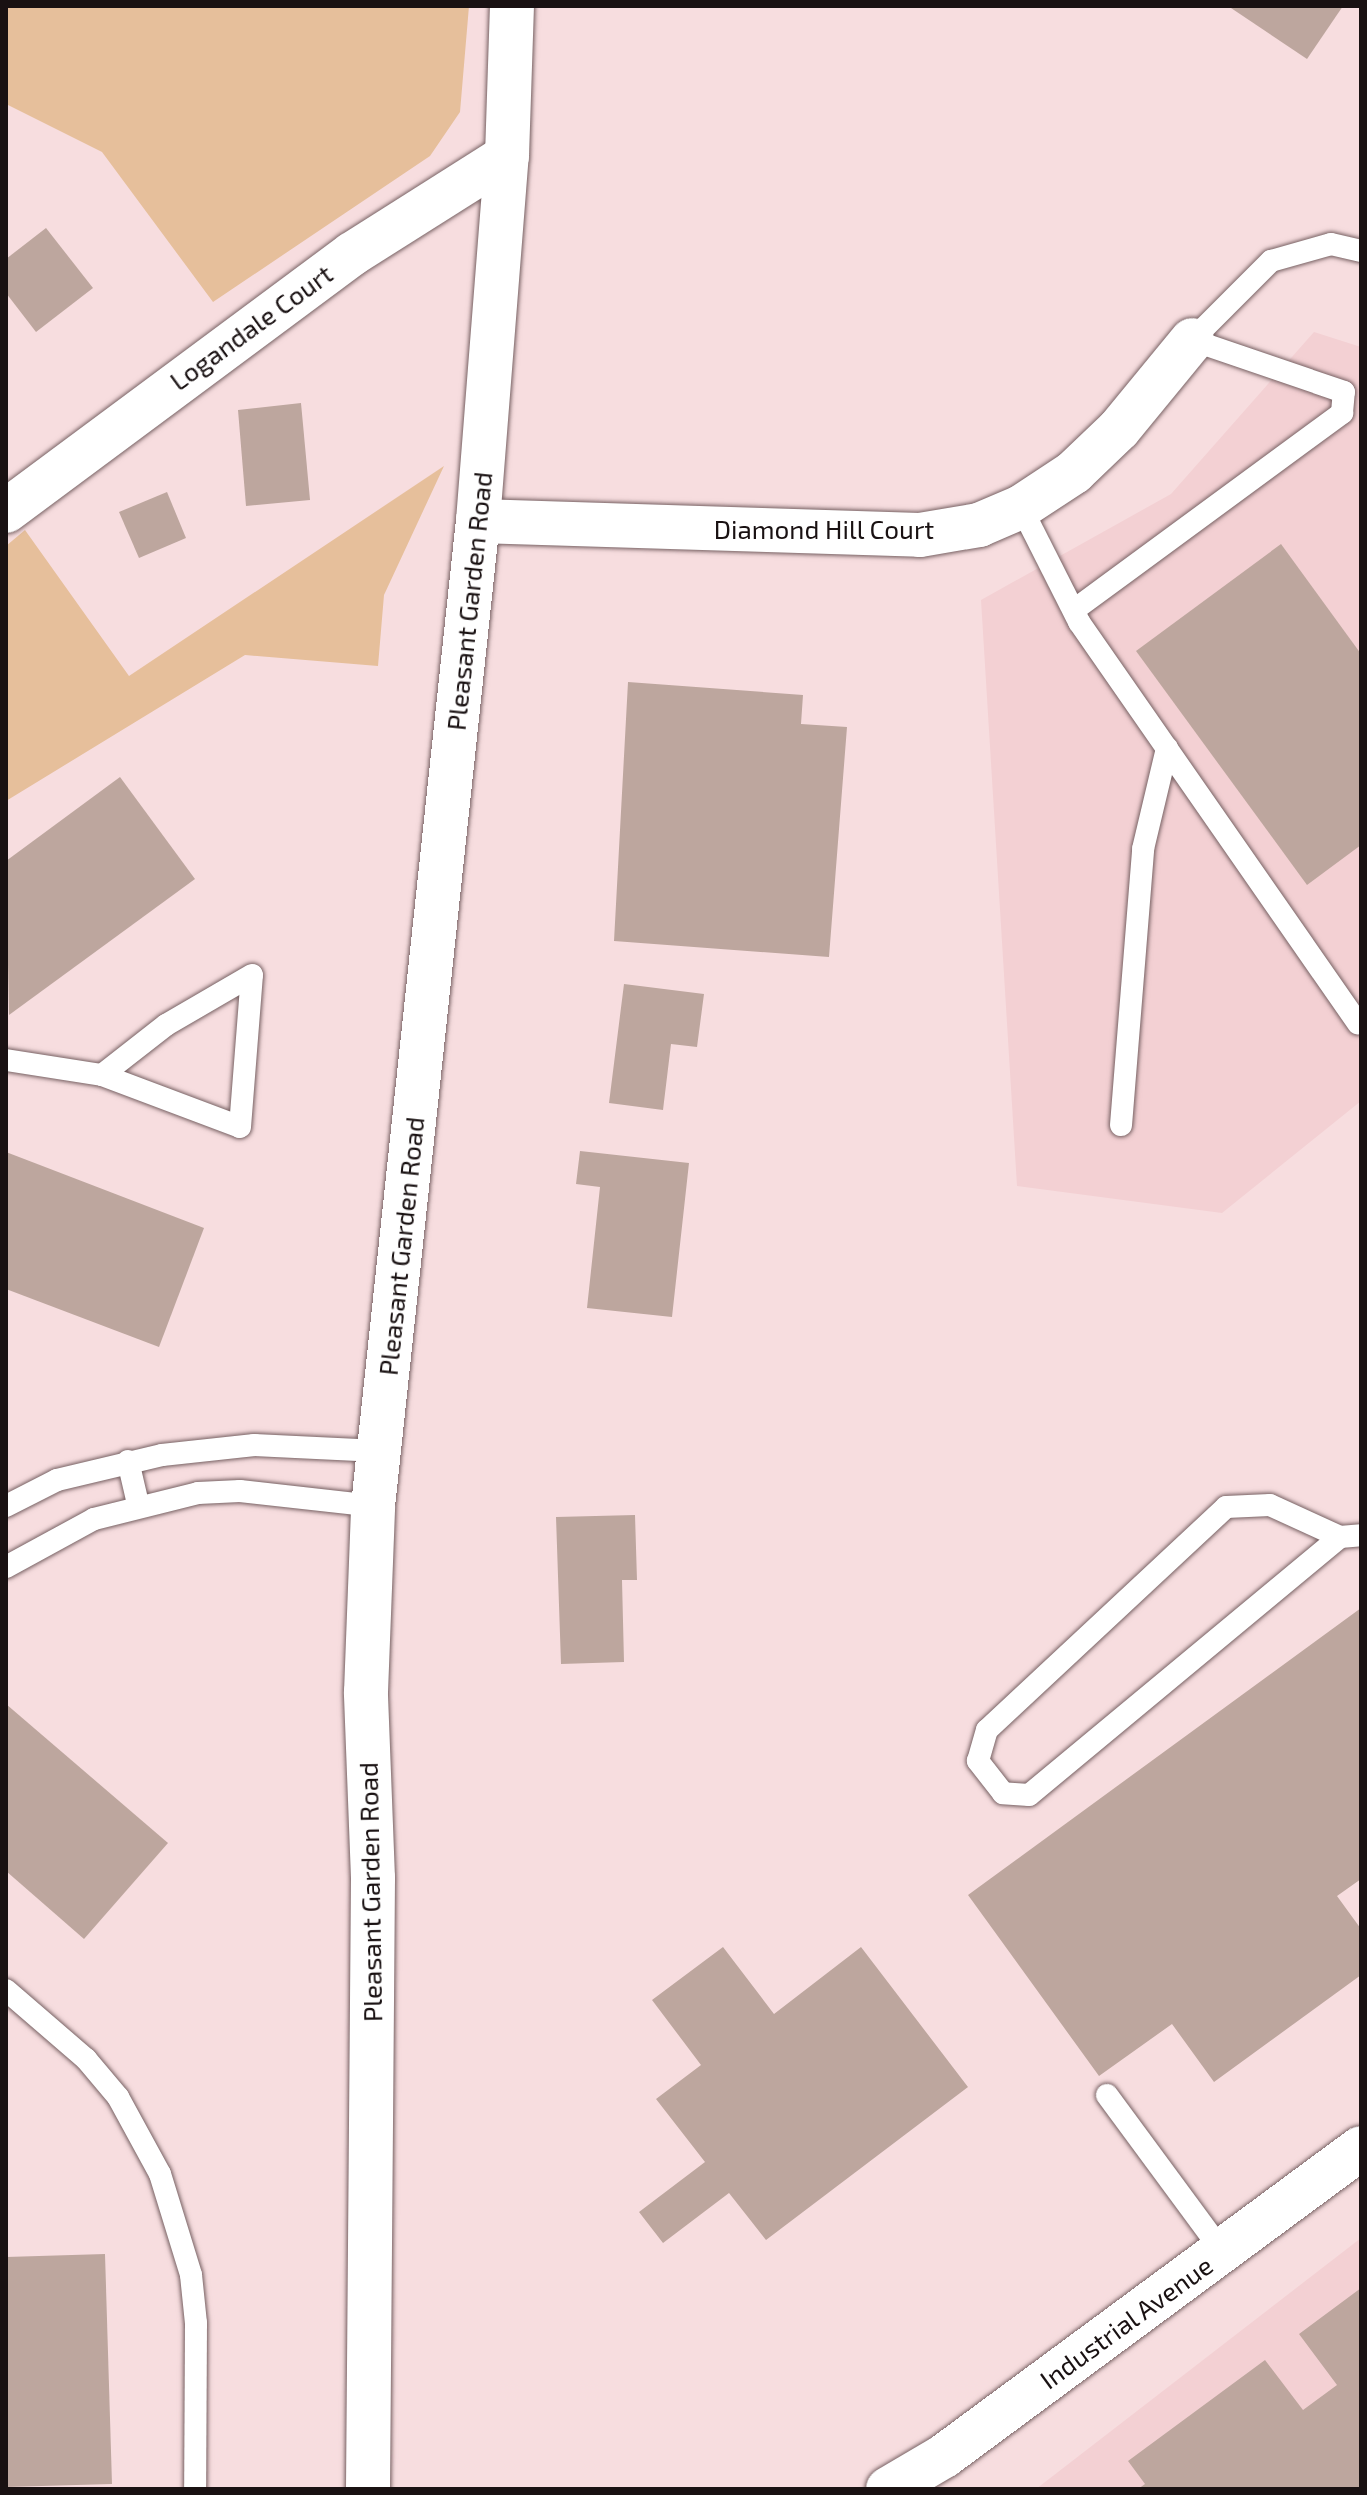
<!DOCTYPE html>
<style>
body{margin:0}
#map{position:relative;width:1367px;height:2495px;overflow:hidden;background:#f7dddf;font-family:"Exo 2",sans-serif}
div>[style]{position:absolute}
.built>*{inset:0;background:#f3d0d3}
.green>*{inset:0;background:#e6bf9b}
.building>*{inset:0;background:#bda69e}
.roads{filter:drop-shadow(0 0 2px #776163) drop-shadow(0 0 2px #776163)}
.lane>*{height:22px;margin:-11px;padding:0 11px;transform-origin:11px;border-radius:11px;background:#fff}
.street>*{height:44px;margin:-22px;padding:0 22px;transform-origin:22px;border-radius:22px;background:#fff}
.secondary>*{height:44px;margin:-22px;padding:0 22px;transform-origin:22px;border-radius:22px;background:#fff}
span{translate:-50% -50%;white-space:nowrap;text-align:center;line-height:1.15;-webkit-text-stroke:6px #fff;paint-order:stroke}
.street-label{font-size:26px;color:#191112}
.frame{position:absolute;inset:0;border:8px solid #191112;pointer-events:none}
</style>
<div id="map">
<div class="built">
<div style="clip-path:polygon(1314px 332px,1361px 347px,1361px 1101px,1222px 1213px,1017px 1186px,981px 600px,1171px 494px)"></div>
<div style="clip-path:polygon(1361px 2238px,1361px 2489px,1036px 2489px)"></div>
</div>
<div class="green">
<div style="clip-path:polygon(6px 6px,469px 6px,460px 112px,430px 156px,213px 302px,102px 152px,6px 104px)"></div>
<div style="clip-path:polygon(444px 466px,384px 595px,378px 666px,245px 655px,6px 801px,6px 546px,25px 530px,129px 676px)"></div>
</div>
<div class="building">
<div style="clip-path:polygon(1228px 6px,1343px 6px,1307px 59px)"></div>
<div style="clip-path:polygon(46px 228px,93px 288px,36px 332px,6px 293px,6px 259px)"></div>
<div style="clip-path:polygon(301px 403px,310px 500px,246px 506px,238px 410px)"></div>
<div style="clip-path:polygon(167px 492px,186px 538px,139px 558px,119px 512px)"></div>
<div style="clip-path:polygon(1281px 544px,1361px 654px,1361px 845px,1307px 885px,1136px 651px)"></div>
<div style="clip-path:polygon(628px 682px,803px 695px,801px 724px,847px 727px,829px 957px,614px 941px)"></div>
<div style="clip-path:polygon(120px 777px,195px 879px,9px 1015px,6px 861px)"></div>
<div style="clip-path:polygon(624px 984px,704px 994px,697px 1047px,671px 1044px,663px 1110px,609px 1103px)"></div>
<div style="clip-path:polygon(580px 1151px,689px 1163px,672px 1317px,587px 1308px,600px 1187px,576px 1184px)"></div>
<div style="clip-path:polygon(6px 1152px,204px 1228px,159px 1347px,6px 1289px)"></div>
<div style="clip-path:polygon(635px 1515px,637px 1580px,622px 1580px,624px 1662px,561px 1664px,556px 1517px)"></div>
<div style="clip-path:polygon(1361px 1608px,1361px 1879px,1337px 1896px,1361px 1929px,1361px 1975px,1214px 2082px,1172px 2024px,1099px 2076px,968px 1895px)"></div>
<div style="clip-path:polygon(6px 1704px,168px 1843px,84px 1939px,6px 1871px)"></div>
<div style="clip-path:polygon(723px 1947px,774px 2014px,861px 1947px,968px 2087px,766px 2240px,729px 2193px,663px 2243px,639px 2212px,705px 2162px,656px 2099px,701px 2065px,652px 2000px)"></div>
<div style="clip-path:polygon(105px 2254px,112px 2484px,6px 2487px,6px 2257px)"></div>
<div style="clip-path:polygon(1361px 2288px,1361px 2489px,1138px 2489px,1145px 2484px,1128px 2461px,1265px 2360px,1303px 2410px,1337px 2385px,1299px 2334px)"></div>
</div>
<div class="roads">
<div class="lane">
<div style="left:1021px;top:507px;width:129px;rotate:63.2deg"></div>
<div style="left:1079px;top:622px;width:489px;rotate:55.2deg"></div>
<div style="left:1074px;top:610px;width:333px;rotate:-36.3deg"></div>
<div style="left:1342px;top:413px;width:21px;rotate:-85deg"></div>
<div style="left:1344px;top:392px;width:161px;rotate:-161.1deg"></div>
<div style="left:1192px;top:340px;width:112px;rotate:-45deg"></div>
<div style="left:1271px;top:261px;width:62px;rotate:-15.8deg"></div>
<div style="left:1331px;top:244px;width:31px;rotate:13deg"></div>
<div style="left:6px;top:1060px;width:97px;rotate:8.9deg"></div>
<div style="left:102px;top:1075px;width:147px;rotate:20.6deg"></div>
<div style="left:240px;top:1127px;width:152px;rotate:-85.5deg"></div>
<div style="left:252px;top:975px;width:99px;rotate:149.8deg"></div>
<div style="left:166px;top:1025px;width:81px;rotate:142deg"></div>
<div style="left:1121px;top:1125px;width:277px;rotate:-85.4deg"></div>
<div style="left:1143px;top:849px;width:104px;rotate:-76.6deg"></div>
<div style="left:128px;top:1461px;width:44px;rotate:76.9deg"></div>
<div style="left:6px;top:1506px;width:57px;rotate:-27deg"></div>
<div style="left:57px;top:1480px;width:108px;rotate:-13.4deg"></div>
<div style="left:162px;top:1455px;width:93px;rotate:-6.2deg"></div>
<div style="left:254px;top:1445px;width:125px;rotate:2.7deg"></div>
<div style="left:1340px;top:1537px;width:404px;rotate:140.3deg"></div>
<div style="left:1029px;top:1795px;width:26px;rotate:-176deg"></div>
<div style="left:1003px;top:1793px;width:41px;rotate:-128deg"></div>
<div style="left:978px;top:1761px;width:32px;rotate:-74deg"></div>
<div style="left:987px;top:1730px;width:327px;rotate:-43deg"></div>
<div style="left:1226px;top:1507px;width:44px;rotate:-2.6deg"></div>
<div style="left:1270px;top:1505px;width:77px;rotate:24.6deg"></div>
<div style="left:1340px;top:1537px;width:21px;rotate:-5deg"></div>
<div style="left:6px;top:1567px;width:100px;rotate:-28.6deg"></div>
<div style="left:94px;top:1519px;width:107px;rotate:-14deg"></div>
<div style="left:198px;top:1493px;width:42px;rotate:-2.7deg"></div>
<div style="left:240px;top:1491px;width:134px;rotate:6.4deg"></div>
<div style="left:6px;top:1990px;width:106px;rotate:40.8deg"></div>
<div style="left:86px;top:2059px;width:50px;rotate:49.9deg"></div>
<div style="left:118px;top:2097px;width:88px;rotate:61.4deg"></div>
<div style="left:160px;top:2174px;width:106px;rotate:72.9deg"></div>
<div style="left:191px;top:2275px;width:48px;rotate:84.1deg"></div>
<div style="left:196px;top:2323px;width:166px;rotate:90.3deg"></div>
<div style="left:1107px;top:2095px;width:194px;rotate:53.6deg"></div>
</div>
<div class="street">
<div style="left:6px;top:511px;width:431px;rotate:-36.6deg"></div>
<div style="left:352px;top:254px;width:183px;rotate:-32.3deg"></div>
<div style="left:478px;top:521px;width:442px;rotate:1.8deg"></div>
<div style="left:920px;top:535px;width:60px;rotate:-9.6deg"></div>
<div style="left:979px;top:525px;width:46px;rotate:-23.2deg"></div>
<div style="left:1021px;top:507px;width:64px;rotate:-33.4deg"></div>
<div style="left:1074px;top:472px;width:62px;rotate:-43.7deg"></div>
<div style="left:1119px;top:429px;width:115px;rotate:-50.6deg"></div>
</div>
<div class="secondary">
<div style="left:368px;top:2489px;width:611px;rotate:-89.53deg"></div>
<div style="left:373px;top:1878px;width:186px;rotate:-92.2deg"></div>
<div style="left:366px;top:1692px;width:186px;rotate:-87.8deg"></div>
<div style="left:373px;top:1506px;width:991px;rotate:-83.92deg"></div>
<div style="left:478px;top:521px;width:366px;rotate:-85.5deg"></div>
<div style="left:507px;top:156px;width:150px;rotate:-88.1deg"></div>
<div style="left:888px;top:2489px;width:65px;rotate:-30.5deg"></div>
<div style="left:944px;top:2456px;width:518px;rotate:-36.45deg"></div>
</div>
</div>
<div class="street-label">
<span style="left:251px;top:327px;rotate:-36deg">Logandale Court</span>
<span style="left:824px;top:529px">Diamond Hill Court</span>
<span style="left:469px;top:601px;rotate:-84deg">Pleasant Garden Road</span>
<span style="left:401px;top:1246px;rotate:-84deg">Pleasant Garden Road</span>
<span style="left:370px;top:1892px;rotate:-91deg">Pleasant Garden Road</span>
<span style="left:1126px;top:2322px;rotate:-36deg">Industrial Avenue</span>
</div>
<div class="frame"></div>
</div>
